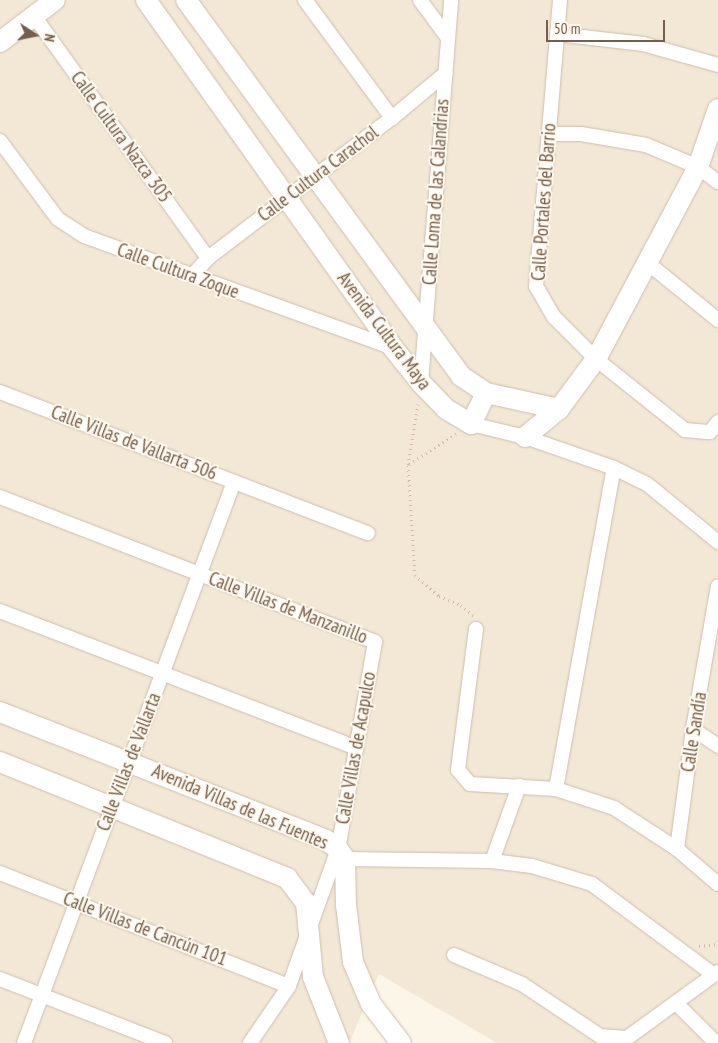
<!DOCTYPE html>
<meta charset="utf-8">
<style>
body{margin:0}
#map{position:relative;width:718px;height:1043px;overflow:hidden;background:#fbf6e8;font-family:"PT Sans Narrow",sans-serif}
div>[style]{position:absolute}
.residential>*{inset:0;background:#f3e8d6}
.path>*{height:3px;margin-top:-1.5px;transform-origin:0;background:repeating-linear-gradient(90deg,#d5bba3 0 1px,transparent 0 5px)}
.roads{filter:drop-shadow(0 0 1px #cdbeae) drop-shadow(0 0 1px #cdbeae)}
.street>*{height:14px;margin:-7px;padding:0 7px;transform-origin:7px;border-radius:7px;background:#fff}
.secondary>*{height:20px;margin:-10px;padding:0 10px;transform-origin:10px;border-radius:10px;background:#fff}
span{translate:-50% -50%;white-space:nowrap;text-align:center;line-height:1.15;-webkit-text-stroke:4px #fef9ee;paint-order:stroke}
.street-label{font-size:19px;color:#745e4d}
.north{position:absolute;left:10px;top:10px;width:50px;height:50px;-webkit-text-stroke:4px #fef9ee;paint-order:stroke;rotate:101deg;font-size:14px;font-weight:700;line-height:20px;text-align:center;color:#745e4d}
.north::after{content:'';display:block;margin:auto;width:18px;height:22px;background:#745e4d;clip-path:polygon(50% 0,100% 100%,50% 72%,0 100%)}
.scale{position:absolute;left:546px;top:20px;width:119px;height:22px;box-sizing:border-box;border:2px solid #745e4d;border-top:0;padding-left:6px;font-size:15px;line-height:18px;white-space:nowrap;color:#745e4d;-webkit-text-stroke:4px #fef9ee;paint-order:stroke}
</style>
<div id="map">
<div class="residential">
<div style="clip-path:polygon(0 0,718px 0,718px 1043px,497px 1043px,379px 974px,349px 1043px,0 1043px)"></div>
</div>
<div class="path">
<div style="left:418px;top:404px;width:62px;rotate:99.3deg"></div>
<div style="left:408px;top:465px;width:110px;rotate:86.4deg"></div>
<div style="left:415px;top:575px;width:32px;rotate:41deg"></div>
<div style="left:439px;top:596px;width:24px;rotate:22deg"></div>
<div style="left:461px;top:605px;width:17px;rotate:40deg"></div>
<div style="left:409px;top:464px;width:56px;rotate:-32.6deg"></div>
<div style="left:699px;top:946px;width:19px;rotate:-6deg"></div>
</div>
<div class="roads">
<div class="street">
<div style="left:305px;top:0;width:147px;rotate:53.6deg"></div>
<div style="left:420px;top:0;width:47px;rotate:53.6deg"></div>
<div style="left:560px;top:0;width:287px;rotate:94.8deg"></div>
<div style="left:536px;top:286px;width:36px;rotate:60deg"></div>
<div style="left:554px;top:317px;width:59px;rotate:45deg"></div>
<div style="left:596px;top:359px;width:114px;rotate:38.6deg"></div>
<div style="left:685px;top:430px;width:25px;rotate:5deg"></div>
<div style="left:710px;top:432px;width:13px;rotate:-51deg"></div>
<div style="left:34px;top:16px;width:298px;rotate:54.3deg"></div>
<div style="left:557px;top:34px;width:87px;rotate:6.6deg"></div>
<div style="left:643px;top:44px;width:78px;rotate:15.6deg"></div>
<div style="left:548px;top:134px;width:33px"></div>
<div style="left:581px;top:134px;width:66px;rotate:9.6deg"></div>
<div style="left:646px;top:145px;width:56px;rotate:22.9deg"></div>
<div style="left:698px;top:167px;width:25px;rotate:37deg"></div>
<div style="left:0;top:141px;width:97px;rotate:53.4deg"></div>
<div style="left:58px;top:219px;width:31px;rotate:33deg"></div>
<div style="left:84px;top:236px;width:329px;rotate:19.9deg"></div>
<div style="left:649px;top:264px;width:89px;rotate:39.1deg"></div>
<div style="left:192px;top:276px;width:24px;rotate:-48deg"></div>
<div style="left:208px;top:258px;width:231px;rotate:-37.3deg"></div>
<div style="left:392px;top:118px;width:70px;rotate:-39.8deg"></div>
<div style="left:421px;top:383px;width:384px;rotate:-85.5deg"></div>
<div style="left:0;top:392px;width:394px;rotate:21deg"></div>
<div style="left:471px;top:424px;width:56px;rotate:13.5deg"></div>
<div style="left:525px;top:437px;width:94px;rotate:19.2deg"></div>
<div style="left:614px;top:468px;width:37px;rotate:26deg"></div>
<div style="left:647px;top:484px;width:92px;rotate:39.2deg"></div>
<div style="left:0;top:497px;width:402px;rotate:21.1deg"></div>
<div style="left:375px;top:642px;width:210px;rotate:100.1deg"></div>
<div style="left:338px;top:849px;width:145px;rotate:109.7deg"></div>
<div style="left:289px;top:986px;width:69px;rotate:124.4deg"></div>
<div style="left:0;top:611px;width:382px;rotate:21deg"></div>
<div style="left:476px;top:629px;width:142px;rotate:97.3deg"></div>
<div style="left:458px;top:770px;width:18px;rotate:49deg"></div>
<div style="left:470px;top:784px;width:86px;rotate:3.3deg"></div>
<div style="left:556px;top:789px;width:61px;rotate:18.1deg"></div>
<div style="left:614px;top:808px;width:75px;rotate:33.1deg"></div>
<div style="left:677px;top:849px;width:54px;rotate:40.5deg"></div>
<div style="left:693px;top:729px;width:30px;rotate:34deg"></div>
<div style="left:556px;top:789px;width:326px;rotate:-79.8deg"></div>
<div style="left:677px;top:849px;width:121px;rotate:-82.4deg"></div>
<div style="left:693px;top:729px;width:145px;rotate:-80.1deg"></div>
<div style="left:345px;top:859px;width:147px;rotate:0.8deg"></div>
<div style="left:492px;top:861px;width:40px;rotate:7.1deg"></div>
<div style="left:532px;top:866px;width:63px;rotate:16.7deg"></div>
<div style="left:592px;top:884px;width:152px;rotate:36.7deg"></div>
<div style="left:492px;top:861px;width:80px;rotate:-70.2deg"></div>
<div style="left:0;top:873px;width:310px;rotate:21.4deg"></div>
<div style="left:454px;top:955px;width:74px;rotate:23.1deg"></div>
<div style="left:522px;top:984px;width:94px;rotate:33.7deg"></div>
<div style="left:600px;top:1036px;width:27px;rotate:4deg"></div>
<div style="left:627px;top:1038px;width:112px;rotate:-36deg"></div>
<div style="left:0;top:979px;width:177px;rotate:21.2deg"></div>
<div style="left:676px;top:1003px;width:57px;rotate:45deg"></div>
<div style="left:24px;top:1043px;width:599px;rotate:-69.48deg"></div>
</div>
<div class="secondary">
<div style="left:146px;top:0;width:427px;rotate:54.6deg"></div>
<div style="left:393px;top:348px;width:45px;rotate:51.3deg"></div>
<div style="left:421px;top:383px;width:36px;rotate:46deg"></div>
<div style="left:446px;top:409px;width:29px;rotate:31deg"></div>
<div style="left:471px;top:424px;width:34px;rotate:-64deg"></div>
<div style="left:186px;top:0;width:466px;rotate:53.8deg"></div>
<div style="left:461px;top:376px;width:30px;rotate:34deg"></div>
<div style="left:486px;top:393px;width:75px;rotate:12.4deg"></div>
<div style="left:0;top:42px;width:69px;rotate:-37.4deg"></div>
<div style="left:525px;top:437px;width:44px;rotate:-39.5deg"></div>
<div style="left:559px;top:409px;width:62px;rotate:-53.5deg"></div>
<div style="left:596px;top:359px;width:217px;rotate:-62deg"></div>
<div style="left:698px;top:167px;width:61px;rotate:-71deg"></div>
<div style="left:0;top:712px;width:350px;rotate:21.4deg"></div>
<div style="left:326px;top:840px;width:15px;rotate:37deg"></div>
<div style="left:338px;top:849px;width:12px;rotate:55deg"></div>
<div style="left:345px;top:859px;width:46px;rotate:88.8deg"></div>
<div style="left:346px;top:905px;width:57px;rotate:83deg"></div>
<div style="left:353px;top:962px;width:46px;rotate:66.8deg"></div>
<div style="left:371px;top:1004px;width:49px;rotate:52.4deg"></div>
<div style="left:0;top:762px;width:310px;rotate:22deg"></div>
<div style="left:287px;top:878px;width:31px;rotate:53deg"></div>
<div style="left:306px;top:903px;width:74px;rotate:84.6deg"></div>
<div style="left:313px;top:977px;width:71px;rotate:68.5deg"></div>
</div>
</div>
<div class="street-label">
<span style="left:121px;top:137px;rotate:54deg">Calle Cultura Nazca 305</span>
<span style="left:318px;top:174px;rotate:-37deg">Calle Cultura Carachol</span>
<span style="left:436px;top:192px;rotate:-86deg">Calle Loma de las Calandrias</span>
<span style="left:544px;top:202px;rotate:-86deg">Calle Portales del Barrio</span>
<span style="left:178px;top:271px;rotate:20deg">Calle Cultura Zoque</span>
<span style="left:384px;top:331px;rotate:53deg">Avenida Cultura Maya</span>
<span style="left:134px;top:443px;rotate:21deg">Calle Villas de Vallarta 506</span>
<span style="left:288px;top:608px;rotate:21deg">Calle Villas de Manzanillo</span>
<span style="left:694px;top:732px;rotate:-81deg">Calle Sandía</span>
<span style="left:356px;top:748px;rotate:-80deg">Calle Villas de Acapulco</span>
<span style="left:129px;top:762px;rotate:-69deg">Calle Villas de Vallarta</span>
<span style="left:240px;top:807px;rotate:23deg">Avenida Villas de las Fuentes</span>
<span style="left:145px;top:929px;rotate:21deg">Calle Villas de Cancún 101</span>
</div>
<div class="north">N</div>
<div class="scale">50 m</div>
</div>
